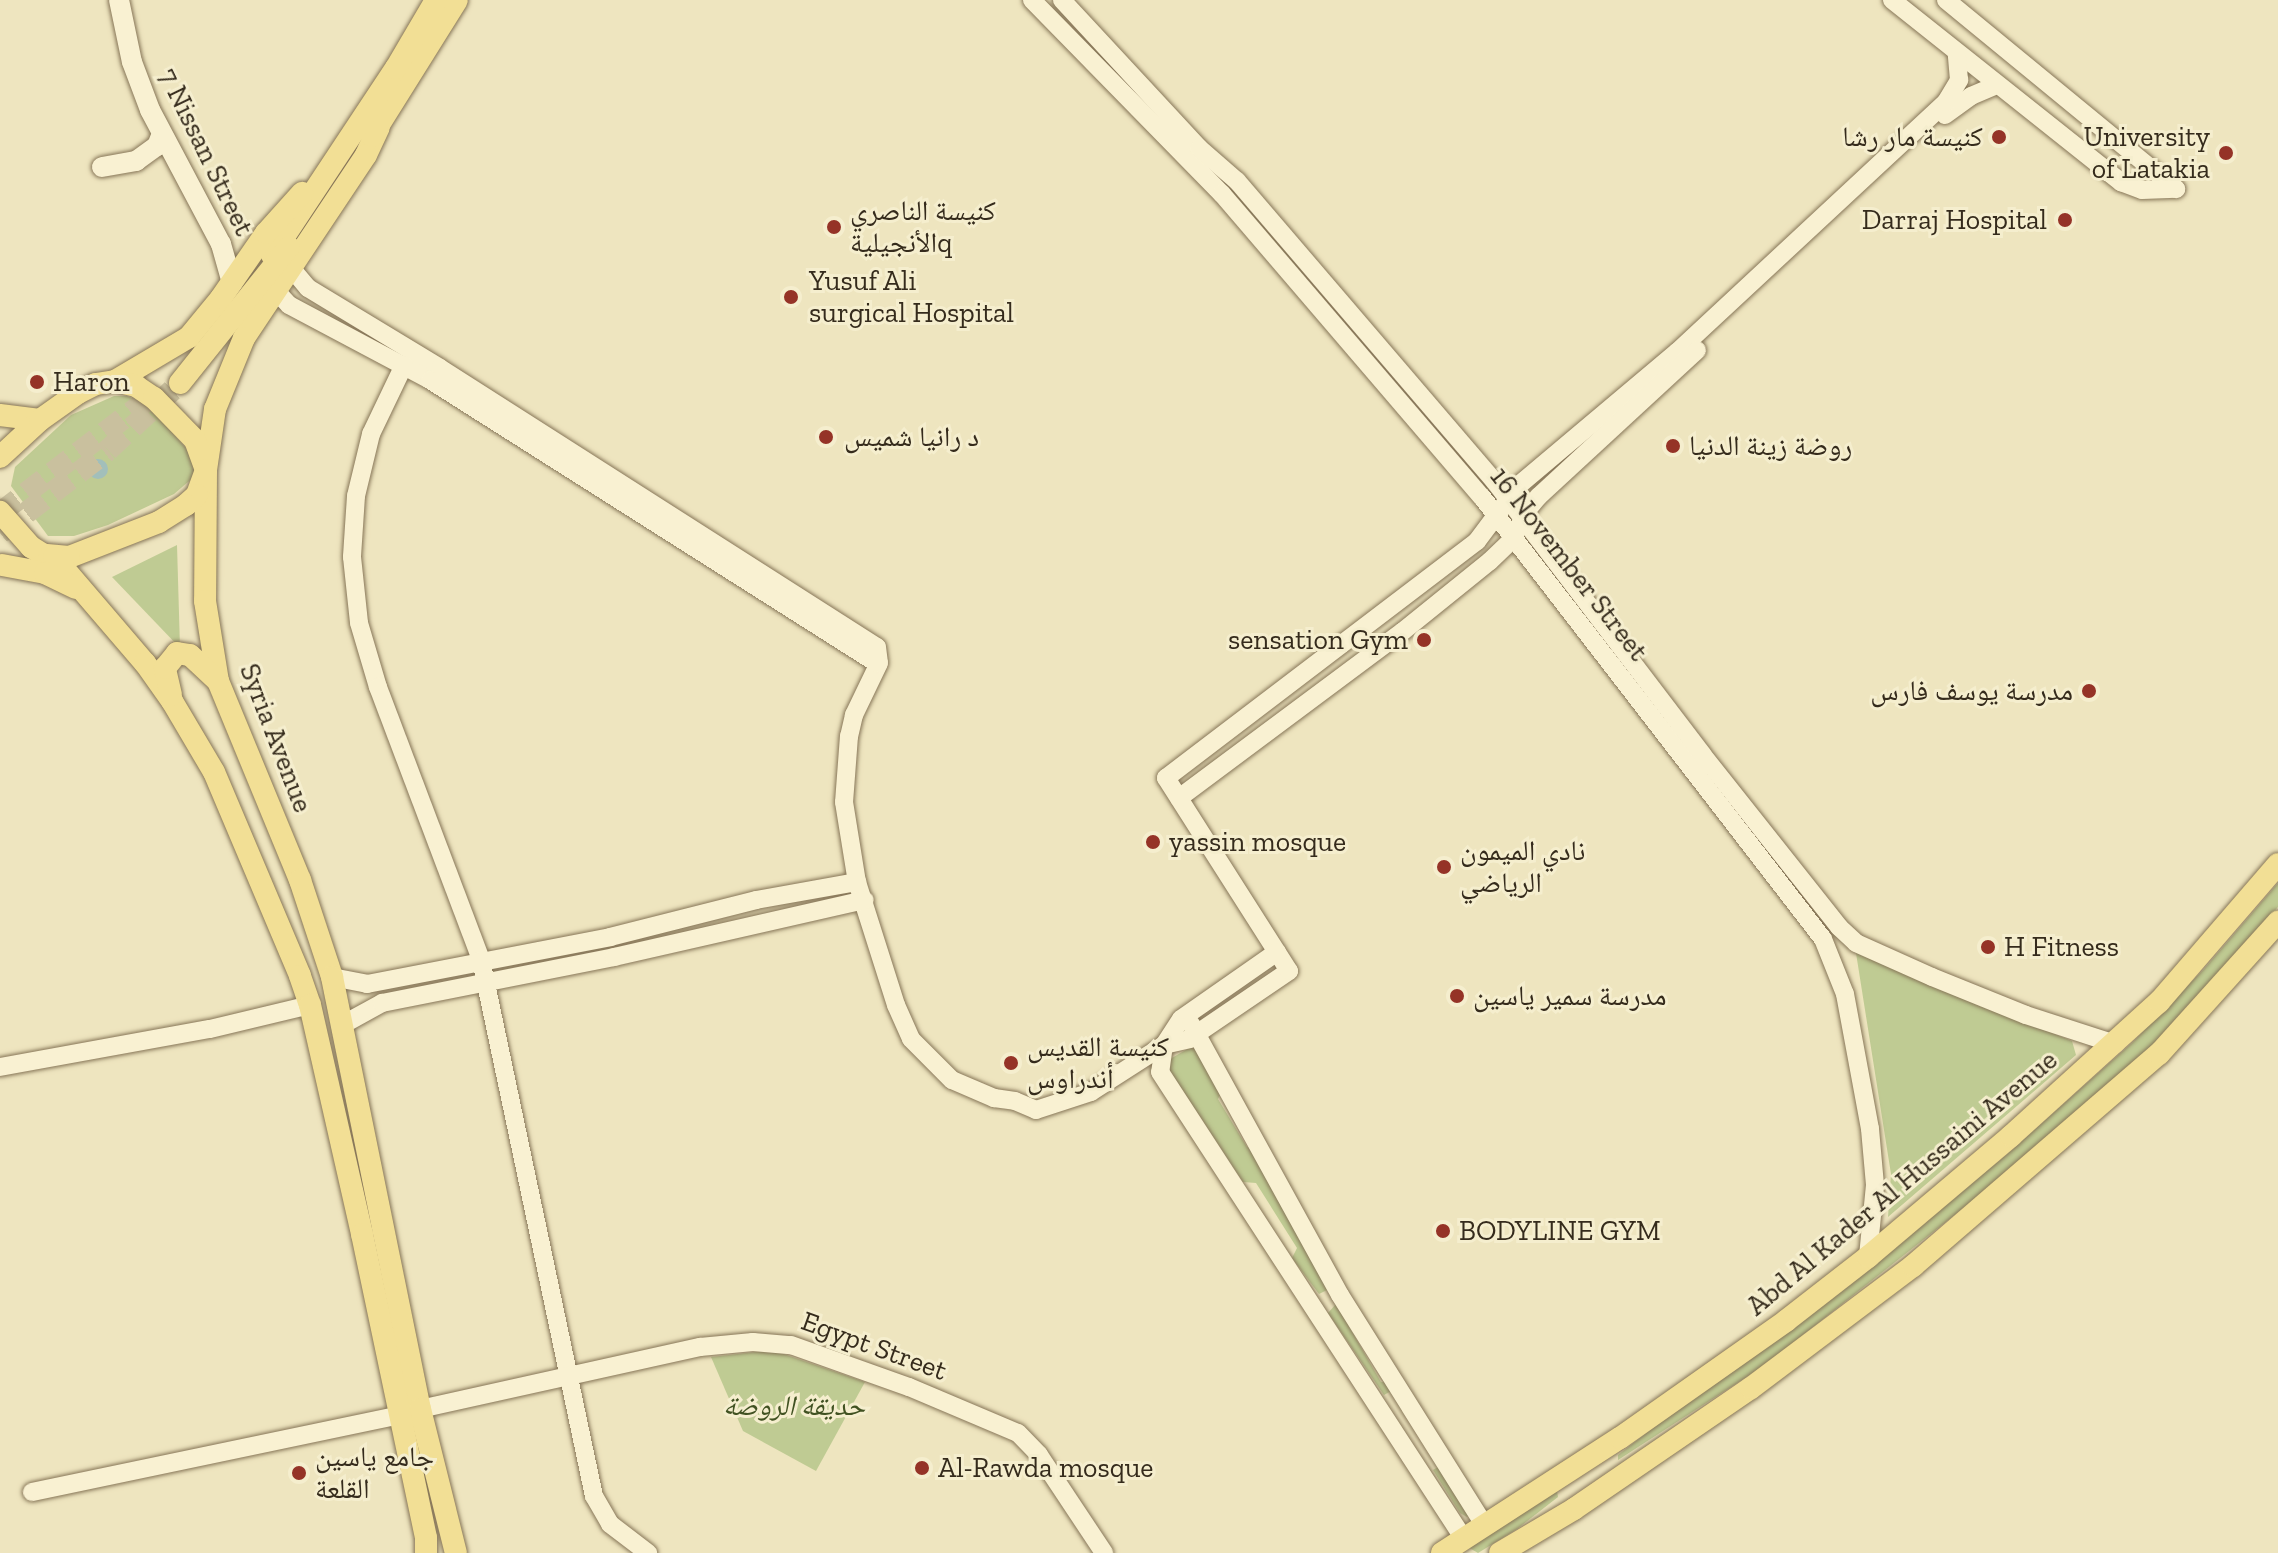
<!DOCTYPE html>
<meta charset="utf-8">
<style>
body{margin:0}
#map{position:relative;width:2278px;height:1553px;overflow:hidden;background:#eee5bf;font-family:"Zilla Slab","Noto Naskh Arabic",serif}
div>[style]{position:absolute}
.green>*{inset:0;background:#bfcb93}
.water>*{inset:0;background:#a2bfba}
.round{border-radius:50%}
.primary-tunnel>*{height:22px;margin-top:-11px;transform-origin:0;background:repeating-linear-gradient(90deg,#c9c09e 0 22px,transparent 0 33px)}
.roads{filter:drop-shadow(0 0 2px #867557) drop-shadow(0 0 2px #867557)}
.tertiary>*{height:18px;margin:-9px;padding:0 9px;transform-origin:9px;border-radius:9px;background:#f9f1d2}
.secondary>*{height:20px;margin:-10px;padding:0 10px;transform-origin:10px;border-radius:10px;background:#f9f1d2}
.primary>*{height:22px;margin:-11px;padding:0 11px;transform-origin:11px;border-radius:11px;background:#f2df95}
.dots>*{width:22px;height:22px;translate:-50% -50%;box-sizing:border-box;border:4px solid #f5eece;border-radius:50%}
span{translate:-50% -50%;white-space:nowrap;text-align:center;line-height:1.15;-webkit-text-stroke:6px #f5eece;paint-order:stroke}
.poi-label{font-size:28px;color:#352b1c}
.right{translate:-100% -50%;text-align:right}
.left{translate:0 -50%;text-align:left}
.street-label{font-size:28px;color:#352b1c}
.park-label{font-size:28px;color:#415222;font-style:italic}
</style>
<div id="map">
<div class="green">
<div style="clip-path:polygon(114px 396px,127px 396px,147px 404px,185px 447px,195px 463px,195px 476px,174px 494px,108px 525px,74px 536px,48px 536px,11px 486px,15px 467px,71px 415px)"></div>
<div style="clip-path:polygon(177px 545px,180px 648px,112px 577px)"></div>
<div style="clip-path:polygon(2278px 883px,2278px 907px,2152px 1048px,2019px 1164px,1765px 1365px,1618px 1460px,1618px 1455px,1644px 1435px,1653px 1424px,1861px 1273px,2005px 1156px,2132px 1043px,2204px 969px)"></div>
<div style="clip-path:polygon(1856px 953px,2072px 1041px,2076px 1055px,1888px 1217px,1891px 1174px)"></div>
<div style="clip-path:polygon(1191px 1047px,1200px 1050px,1222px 1091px,1218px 1099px,1247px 1147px,1256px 1148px,1329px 1289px,1319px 1294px,1292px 1258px,1297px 1248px,1256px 1183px,1243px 1182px,1170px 1071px,1170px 1059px)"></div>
<div style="clip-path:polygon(1336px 1304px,1381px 1382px,1388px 1382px,1393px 1390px,1384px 1395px,1328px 1313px)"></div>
<div style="clip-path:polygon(772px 1350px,865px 1382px,816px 1471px,743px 1431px,711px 1357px)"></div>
<div style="clip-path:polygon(1441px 1465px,1470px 1514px,1467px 1517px,1460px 1513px,1433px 1470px)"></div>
<div style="clip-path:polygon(1557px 1491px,1558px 1497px,1517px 1529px,1478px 1553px,1466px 1546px)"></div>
</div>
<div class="water">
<div class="round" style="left:88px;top:459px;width:20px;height:20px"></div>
</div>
<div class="primary-tunnel">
<div style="left:0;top:513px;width:184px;rotate:-37.5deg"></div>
<div style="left:0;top:533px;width:136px;rotate:-37.5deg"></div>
<div style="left:108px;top:450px;width:98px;rotate:-42.9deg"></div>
</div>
<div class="roads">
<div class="tertiary">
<div style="left:1032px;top:0;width:272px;rotate:45.6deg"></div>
<div style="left:1222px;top:194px;width:399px;rotate:49.4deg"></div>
<div style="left:1482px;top:497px;width:558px;rotate:52.35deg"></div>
<div style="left:1823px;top:939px;width:59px;rotate:68.2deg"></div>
<div style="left:1845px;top:994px;width:137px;rotate:79.5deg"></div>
<div style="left:1870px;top:1129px;width:56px;rotate:84.9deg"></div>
<div style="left:1875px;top:1185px;width:72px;rotate:95.6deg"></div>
<div style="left:1062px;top:0;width:202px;rotate:47.2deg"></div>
<div style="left:1199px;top:148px;width:50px;rotate:41deg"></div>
<div style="left:1237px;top:181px;width:396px;rotate:49.4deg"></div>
<div style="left:1495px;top:482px;width:342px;rotate:52.7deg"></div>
<div style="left:1702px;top:754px;width:221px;rotate:51.6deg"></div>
<div style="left:1839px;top:927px;width:23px;rotate:43deg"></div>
<div style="left:1856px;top:943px;width:83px;rotate:24.1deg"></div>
<div style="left:1932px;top:977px;width:101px;rotate:22deg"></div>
<div style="left:2026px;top:1015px;width:94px;rotate:18deg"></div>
<div style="left:1892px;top:0;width:293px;rotate:38.5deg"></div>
<div style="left:2121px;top:182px;width:22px;rotate:21deg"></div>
<div style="left:2142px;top:190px;width:34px;rotate:-2deg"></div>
<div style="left:1946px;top:0;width:298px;rotate:39.4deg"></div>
<div style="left:1945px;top:115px;width:32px;rotate:-36deg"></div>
<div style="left:1971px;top:96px;width:28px;rotate:-23deg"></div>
<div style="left:292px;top:269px;width:25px;rotate:50deg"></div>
<div style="left:308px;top:288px;width:154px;rotate:31.2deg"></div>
<div style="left:440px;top:368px;width:518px;rotate:32.56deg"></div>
<div style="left:877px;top:647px;width:16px;rotate:83deg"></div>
<div style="left:879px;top:663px;width:58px;rotate:115.7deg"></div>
<div style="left:854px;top:715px;width:22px;rotate:103deg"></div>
<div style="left:849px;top:736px;width:66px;rotate:94.3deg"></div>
<div style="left:844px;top:802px;width:81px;rotate:80.8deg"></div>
<div style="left:857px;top:882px;width:129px;rotate:72.4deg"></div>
<div style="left:896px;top:1005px;width:37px;rotate:66deg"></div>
<div style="left:911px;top:1039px;width:58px;rotate:45deg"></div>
<div style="left:952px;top:1080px;width:46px;rotate:23.2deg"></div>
<div style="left:994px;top:1098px;width:21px;rotate:8deg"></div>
<div style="left:1015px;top:1101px;width:23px;rotate:23deg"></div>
<div style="left:1036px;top:1110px;width:58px;rotate:-18.1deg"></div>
<div style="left:1091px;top:1092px;width:87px;rotate:-32.8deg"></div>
<div style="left:1164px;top:1045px;width:26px;rotate:-13deg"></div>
<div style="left:1189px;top:1039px;width:121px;rotate:-34.2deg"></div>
<div style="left:1289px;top:971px;width:229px;rotate:-122.5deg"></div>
<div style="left:1166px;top:778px;width:391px;rotate:-37.3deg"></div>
<div style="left:1477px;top:541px;width:70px;rotate:-53.1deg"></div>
<div style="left:1519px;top:485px;width:207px;rotate:-40.1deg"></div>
<div style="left:1677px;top:352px;width:367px;rotate:-42.9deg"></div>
<div style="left:1946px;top:102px;width:26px;rotate:-59deg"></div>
<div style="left:1959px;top:80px;width:25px;rotate:-95deg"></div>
<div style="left:276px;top:291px;width:19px;rotate:47deg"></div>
<div style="left:289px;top:305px;width:160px;rotate:28deg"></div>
<div style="left:430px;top:380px;width:530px;rotate:32.37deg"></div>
<div style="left:404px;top:365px;width:76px;rotate:115.6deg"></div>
<div style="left:371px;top:434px;width:64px;rotate:103.6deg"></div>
<div style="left:356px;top:496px;width:61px;rotate:93.8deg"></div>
<div style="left:352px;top:557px;width:66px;rotate:83.9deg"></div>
<div style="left:359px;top:623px;width:67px;rotate:73.5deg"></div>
<div style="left:378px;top:687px;width:292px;rotate:69.3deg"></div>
<div style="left:481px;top:960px;width:548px;rotate:78.1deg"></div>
<div style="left:594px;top:1496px;width:32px;rotate:60deg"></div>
<div style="left:610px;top:1524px;width:48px;rotate:37.3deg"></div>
<div style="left:1179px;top:798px;width:278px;rotate:-36.7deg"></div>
<div style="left:1402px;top:632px;width:113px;rotate:-38.9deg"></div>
<div style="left:1490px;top:561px;width:30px;rotate:-44deg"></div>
<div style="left:1512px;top:540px;width:35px;rotate:-63deg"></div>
<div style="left:1528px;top:509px;width:17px;rotate:-50deg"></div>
<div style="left:1539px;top:496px;width:215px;rotate:-42.7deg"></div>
<div style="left:1277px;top:952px;width:117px;rotate:145.1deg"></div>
<div style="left:1181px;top:1019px;width:31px;rotate:123deg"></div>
<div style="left:1164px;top:1045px;width:27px;rotate:98deg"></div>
<div style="left:1160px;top:1072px;width:557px;rotate:56.94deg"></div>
<div style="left:332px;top:977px;width:36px;rotate:11deg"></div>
<div style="left:367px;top:984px;width:248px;rotate:-10.9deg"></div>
<div style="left:610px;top:937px;width:151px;rotate:-14.2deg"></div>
<div style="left:756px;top:900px;width:103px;rotate:-10.1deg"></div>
<div style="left:1191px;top:1024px;width:309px;rotate:61.2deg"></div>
<div style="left:1340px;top:1295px;width:271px;rotate:57.9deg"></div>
<div style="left:342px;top:1025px;width:46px;rotate:-28.8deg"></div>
<div style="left:382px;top:1003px;width:237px;rotate:-11.2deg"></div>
<div style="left:614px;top:957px;width:257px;rotate:-12.8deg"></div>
<div style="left:0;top:1067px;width:213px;rotate:-10.3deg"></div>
<div style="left:210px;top:1029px;width:103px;rotate:-13.5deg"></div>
<div style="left:420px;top:1409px;width:287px;rotate:-12.5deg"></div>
<div style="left:700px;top:1347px;width:53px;rotate:-5.4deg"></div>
<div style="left:753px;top:1342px;width:38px;rotate:5deg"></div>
<div style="left:791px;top:1345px;width:125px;rotate:19.6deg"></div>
<div style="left:909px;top:1387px;width:118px;rotate:22.9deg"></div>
<div style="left:1018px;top:1433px;width:30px;rotate:46deg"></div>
<div style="left:1039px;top:1455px;width:118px;rotate:56.4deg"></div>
<div style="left:32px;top:1492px;width:376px;rotate:-11.8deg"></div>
</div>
<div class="secondary">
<div style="left:119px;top:0;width:63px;rotate:78.2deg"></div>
<div style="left:132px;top:62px;width:51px;rotate:69.4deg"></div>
<div style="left:150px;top:110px;width:152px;rotate:62.1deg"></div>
<div style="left:221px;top:244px;width:41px;rotate:74.2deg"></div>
<div style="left:102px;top:167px;width:35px;rotate:-10deg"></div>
<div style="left:136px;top:161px;width:26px;rotate:-36deg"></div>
<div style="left:157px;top:146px;width:11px;rotate:-68deg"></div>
</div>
<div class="primary">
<div style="left:379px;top:127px;width:31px;rotate:115deg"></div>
<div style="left:366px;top:155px;width:220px;rotate:123.7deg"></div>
<div style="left:244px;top:338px;width:77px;rotate:112.2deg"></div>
<div style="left:215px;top:409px;width:62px;rotate:98.4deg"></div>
<div style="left:206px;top:470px;width:131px;rotate:90.4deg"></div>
<div style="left:205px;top:601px;width:81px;rotate:80.8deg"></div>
<div style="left:218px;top:681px;width:215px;rotate:67.6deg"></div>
<div style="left:300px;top:880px;width:102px;rotate:71.7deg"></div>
<div style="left:332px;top:977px;width:441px;rotate:78.5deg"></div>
<div style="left:420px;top:1409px;width:148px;rotate:76deg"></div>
<div style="left:372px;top:136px;width:160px;rotate:-58deg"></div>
<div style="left:272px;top:255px;width:224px;rotate:-56.5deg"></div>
<div style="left:396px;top:68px;width:79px;rotate:-59.5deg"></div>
<div style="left:115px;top:381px;width:86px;rotate:-30.7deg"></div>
<div style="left:189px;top:337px;width:50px;rotate:-50.6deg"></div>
<div style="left:221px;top:298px;width:79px;rotate:-55.3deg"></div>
<div style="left:266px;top:233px;width:54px;rotate:-48deg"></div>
<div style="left:180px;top:383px;width:174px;rotate:-51.3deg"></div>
<div style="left:0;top:415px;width:40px;rotate:7.1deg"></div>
<div style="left:0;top:457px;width:54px;rotate:-42.8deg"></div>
<div style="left:40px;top:420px;width:47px;rotate:-35.4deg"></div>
<div style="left:78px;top:393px;width:20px;rotate:-27deg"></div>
<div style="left:96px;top:384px;width:19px;rotate:-9deg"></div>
<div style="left:115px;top:381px;width:22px;rotate:13deg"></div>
<div style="left:136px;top:386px;width:22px;rotate:34deg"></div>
<div style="left:154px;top:398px;width:59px;rotate:45.7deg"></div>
<div style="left:195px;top:440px;width:32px;rotate:70deg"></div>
<div style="left:206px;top:470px;width:27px;rotate:110deg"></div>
<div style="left:197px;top:495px;width:15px;rotate:138deg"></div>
<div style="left:186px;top:505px;width:32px;rotate:148deg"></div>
<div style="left:159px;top:522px;width:97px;rotate:158.7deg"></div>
<div style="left:69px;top:557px;width:25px;rotate:-175deg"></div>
<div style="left:44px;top:555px;width:15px;rotate:-148deg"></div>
<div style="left:31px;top:547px;width:47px;rotate:-131.5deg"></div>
<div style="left:54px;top:557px;width:140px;rotate:49.4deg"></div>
<div style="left:145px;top:663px;width:47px;rotate:54.6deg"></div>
<div style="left:172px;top:701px;width:82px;rotate:59.4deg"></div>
<div style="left:214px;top:772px;width:221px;rotate:67.1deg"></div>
<div style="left:300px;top:976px;width:31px;rotate:71deg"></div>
<div style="left:310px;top:1005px;width:235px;rotate:77.2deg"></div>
<div style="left:362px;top:1234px;width:311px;rotate:78.1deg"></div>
<div style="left:426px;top:1538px;width:15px;rotate:90deg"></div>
<div style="left:2px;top:565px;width:44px;rotate:10.5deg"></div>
<div style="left:45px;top:573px;width:34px;rotate:26deg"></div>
<div style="left:171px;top:695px;width:28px;rotate:-103deg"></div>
<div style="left:165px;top:668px;width:19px;rotate:-51deg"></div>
<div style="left:177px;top:653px;width:13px;rotate:9deg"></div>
<div style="left:190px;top:655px;width:38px;rotate:43deg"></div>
<div style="left:1442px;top:1553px;width:212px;rotate:-32.9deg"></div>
<div style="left:1620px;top:1438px;width:204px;rotate:-35.2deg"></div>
<div style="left:1787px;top:1320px;width:103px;rotate:-37.9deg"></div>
<div style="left:1868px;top:1257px;width:187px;rotate:-40.2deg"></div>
<div style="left:2011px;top:1136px;width:200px;rotate:-42.2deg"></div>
<div style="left:2159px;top:1002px;width:182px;rotate:-49.2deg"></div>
<div style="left:1500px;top:1553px;width:86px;rotate:-30.7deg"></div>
<div style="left:1574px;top:1509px;width:214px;rotate:-34.4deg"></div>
<div style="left:1751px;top:1388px;width:203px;rotate:-37deg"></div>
<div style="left:1913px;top:1266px;width:325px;rotate:-40.8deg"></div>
<div style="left:2159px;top:1054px;width:178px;rotate:-48deg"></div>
</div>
</div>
<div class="dots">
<div style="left:1999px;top:137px;background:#953327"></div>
<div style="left:2226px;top:153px;background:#953327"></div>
<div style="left:2065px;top:220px;background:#953327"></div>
<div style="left:834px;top:227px;background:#953327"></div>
<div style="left:791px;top:297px;background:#953327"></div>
<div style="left:37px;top:382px;background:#953327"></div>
<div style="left:826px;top:437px;background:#953327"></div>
<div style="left:1673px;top:446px;background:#953327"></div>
<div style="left:1424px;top:640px;background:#953327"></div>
<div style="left:2089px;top:691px;background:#953327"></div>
<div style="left:1153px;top:842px;background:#953327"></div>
<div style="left:1444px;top:867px;background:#953327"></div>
<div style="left:1988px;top:947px;background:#953327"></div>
<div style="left:1457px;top:996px;background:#953327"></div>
<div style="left:1011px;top:1063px;background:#953327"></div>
<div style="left:1443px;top:1231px;background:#953327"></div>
<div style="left:922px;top:1468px;background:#953327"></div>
<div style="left:299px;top:1473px;background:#953327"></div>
</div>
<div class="poi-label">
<span class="right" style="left:1983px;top:137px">كنيسة مار رشا</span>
<span class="right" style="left:2210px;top:153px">University<br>of Latakia</span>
<span class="left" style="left:850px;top:227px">كنيسة الناصري<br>الأنجيليةq</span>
<span class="right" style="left:2047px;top:220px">Darraj Hospital</span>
<span class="left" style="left:809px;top:297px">Yusuf Ali<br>surgical Hospital</span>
<span class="left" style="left:53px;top:382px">Haron</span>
<span class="left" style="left:844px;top:437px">د رانيا شميس</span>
<span class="left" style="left:1689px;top:446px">روضة زينة الدنيا</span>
<span class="right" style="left:1408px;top:640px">sensation Gym</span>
<span class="right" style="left:2073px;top:691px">مدرسة يوسف فارس</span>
<span class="left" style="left:1169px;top:842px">yassin mosque</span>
<span class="left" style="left:1460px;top:867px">نادي الميمون<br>الرياضي</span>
<span class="left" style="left:2004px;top:947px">H Fitness</span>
<span class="left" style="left:1473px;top:996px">مدرسة سمير ياسين</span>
<span class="left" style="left:1027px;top:1063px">كنيسة القديس<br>أندراوس</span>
<span class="left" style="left:1459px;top:1231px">BODYLINE GYM</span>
<span class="left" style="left:315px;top:1473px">جامع ياسين<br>القلعة</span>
<span class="left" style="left:938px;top:1468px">Al-Rawda mosque</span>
</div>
<div class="street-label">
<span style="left:206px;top:152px;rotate:64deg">7 Nissan Street</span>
<span style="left:1569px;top:564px;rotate:52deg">16 November Street</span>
<span style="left:276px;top:738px;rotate:69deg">Syria Avenue</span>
<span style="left:1902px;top:1183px;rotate:-40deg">Abd Al Kader Al Hussaini Avenue</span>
<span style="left:874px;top:1346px;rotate:20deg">Egypt Street</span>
</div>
<div class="park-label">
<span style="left:794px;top:1406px">حديقة الروضة</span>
</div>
</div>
